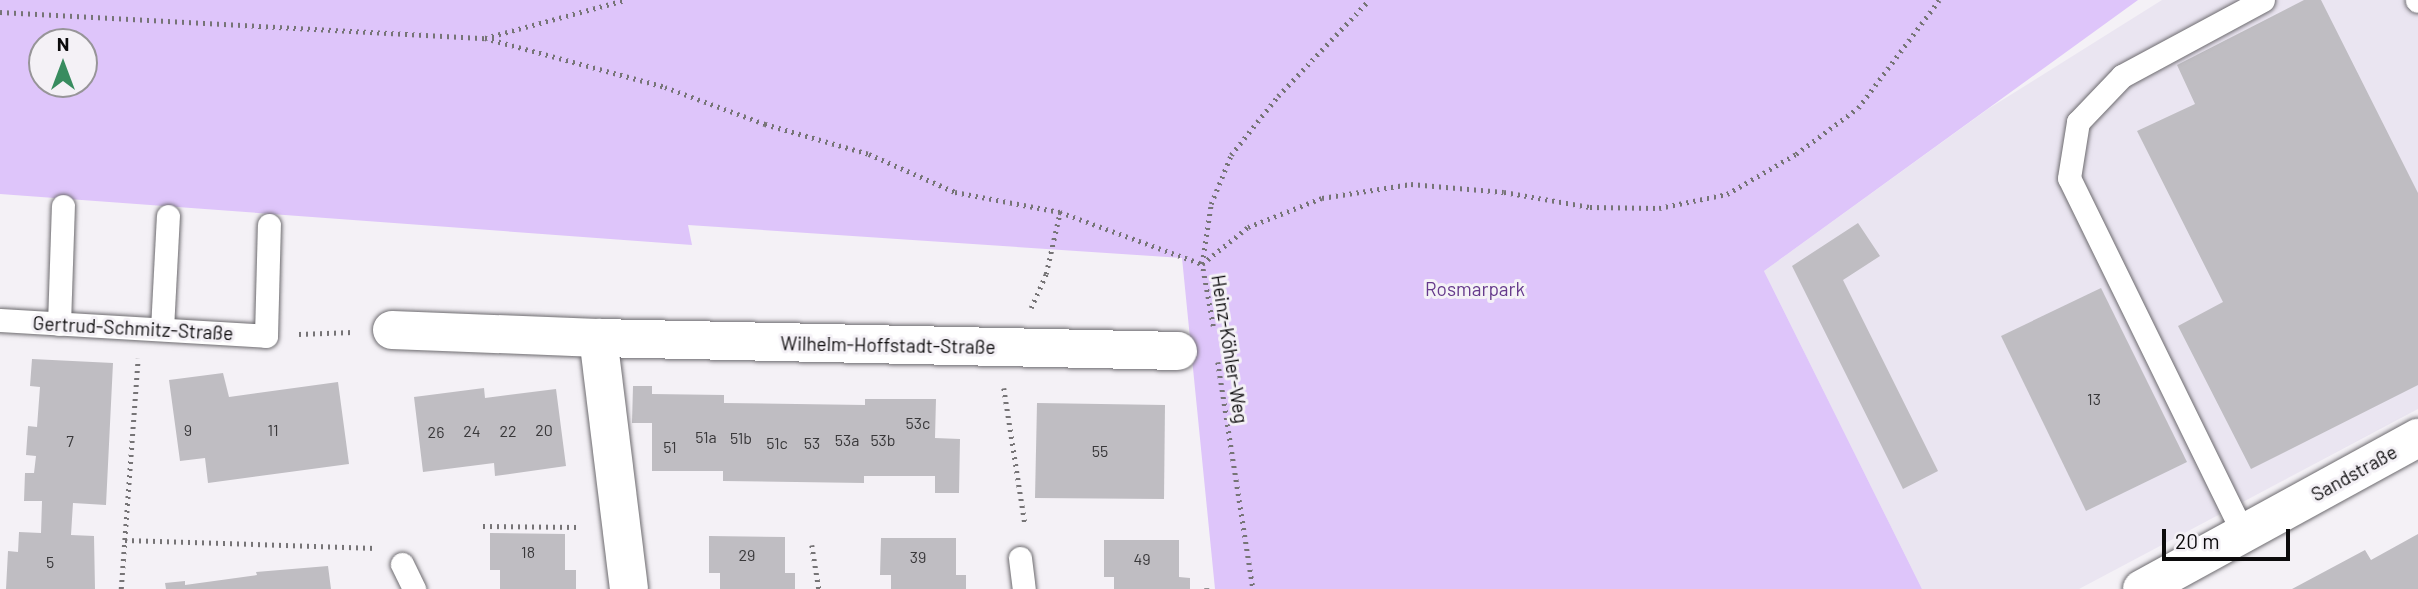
<!DOCTYPE html>
<meta charset="utf-8">
<style>
body{margin:0}
#map{position:relative;width:2418px;height:589px;overflow:hidden;background:#f4f1f6;font-family:Barlow,sans-serif}
div>[style]{position:absolute}
.built>*{inset:0;background:#eae5f1}
.green>*{inset:0;background:#dec5fa}
.building>*{inset:0;background:#bfbdc2}
.path>*{height:4.5px;margin-top:-2.25px;transform-origin:0;background:repeating-linear-gradient(90deg,#767476 0 2px,transparent 0 7px)}
.roads{filter:drop-shadow(0 0 2px #6d6b6f) drop-shadow(0 0 2px #6d6b6f)}
.lane>*{height:23px;margin:-11.5px;padding:0 11.5px;transform-origin:11.5px;border-radius:11.5px;background:#fff}
.street>*{height:38px;margin:-19px;padding:0 19px;transform-origin:19px;border-radius:19px;background:#fff}
span{translate:-50% -50%;white-space:nowrap;text-align:center;line-height:1.15;-webkit-text-stroke:6px #f4f1f6;paint-order:stroke}
.number-label{font-size:16px;color:#39383a}
.number-label span{-webkit-text-stroke-width:0}
.park-label{font-size:19px;color:#65398b}
.street-label{font-size:19px;color:#0c0b0c}
.north{position:absolute;left:28px;top:28px;width:70px;height:70px;box-sizing:border-box;background:#f4f1f6;border:2px solid #979598;border-radius:50%;rotate:0deg;font-size:19px;font-weight:700;line-height:28px;text-align:center;color:#0c0b0c}
.north::after{content:'';display:block;margin:auto;width:24px;height:32px;background:#388c5f;clip-path:polygon(50% 0,100% 100%,50% 72%,0 100%)}
.scale{position:absolute;left:2162px;top:529px;width:128px;height:32px;box-sizing:border-box;border:4px solid #0c0b0c;border-top:0;padding-left:9px;font-size:21px;line-height:24px;white-space:nowrap;color:#0c0b0c;-webkit-text-stroke:5px #f4f1f6;paint-order:stroke}
</style>
<div id="map">
<div class="built">
<div style="clip-path:polygon(2162px 0,2418px 0,2418px 409px,2079px 589px,1922px 589px,1764px 271px,1988px 109px)"></div>
</div>
<div class="green">
<div style="clip-path:polygon(evenodd,0 0,2138px 0,1764px 271px,1922px 589px,1215px 589px,1182px 258px,688px 225px,692px 245px,0 194px,0 0,42px 42px,84px 42px,84px 84px,42px 84px,42px 42px)"></div>
</div>
<div class="building">
<div style="clip-path:polygon(2304px 0,2321px 0,2418px 193px,2418px 385px,2251px 469px,2178px 326px,2223px 302px,2137px 131px,2195px 104px,2177px 65px)"></div>
<div style="clip-path:polygon(1858px 223px,1880px 256px,1843px 280px,1938px 471px,1903px 489px,1792px 266px)"></div>
<div style="clip-path:polygon(2101px 288px,2187px 462px,2086px 511px,2001px 336px)"></div>
<div style="clip-path:polygon(32px 359px,113px 363px,106px 505px,73px 503px,71px 535px,94px 536px,95px 589px,6px 589px,8px 551px,18px 552px,19px 532px,41px 533px,42px 501px,24px 501px,25px 473px,34px 473px,36px 456px,26px 455px,28px 426px,37px 427px,40px 387px,30px 386px)"></div>
<div style="clip-path:polygon(223px 373px,229px 397px,338px 382px,349px 464px,208px 483px,205px 458px,180px 461px,169px 380px)"></div>
<div style="clip-path:polygon(633px 386px,652px 386px,652px 394px,724px 395px,724px 403px,865px 405px,865px 399px,936px 399px,935px 438px,960px 439px,959px 493px,935px 493px,935px 476px,864px 476px,864px 483px,723px 481px,723px 471px,652px 471px,652px 423px,632px 423px)"></div>
<div style="clip-path:polygon(484px 388px,485px 398px,556px 389px,566px 466px,495px 476px,494px 463px,423px 472px,414px 397px)"></div>
<div style="clip-path:polygon(1037px 403px,1165px 405px,1164px 499px,1035px 498px)"></div>
<div style="clip-path:polygon(490px 533px,565px 534px,565px 570px,576px 570px,576px 589px,500px 589px,500px 570px,490px 570px)"></div>
<div style="clip-path:polygon(2418px 534px,2418px 589px,2292px 589px,2365px 550px,2371px 560px)"></div>
<div style="clip-path:polygon(709px 536px,785px 537px,785px 573px,795px 573px,795px 589px,720px 589px,720px 573px,709px 573px)"></div>
<div style="clip-path:polygon(881px 538px,956px 538px,956px 575px,966px 575px,966px 589px,891px 589px,891px 575px,880px 575px)"></div>
<div style="clip-path:polygon(1104px 540px,1179px 540px,1179px 577px,1190px 578px,1190px 589px,1114px 589px,1114px 577px,1104px 577px)"></div>
<div style="clip-path:polygon(328px 566px,331px 589px,166px 589px,165px 583px,185px 581px,185px 585px,257px 575px,256px 572px)"></div>
</div>
<div class="path">
<div style="left:0;top:12px;width:486px;rotate:3.1deg"></div>
<div style="left:485px;top:38px;width:145px;rotate:-15.2deg"></div>
<div style="left:485px;top:38px;width:187px;rotate:15.2deg"></div>
<div style="left:665px;top:87px;width:107px;rotate:20.3deg"></div>
<div style="left:765px;top:124px;width:108px;rotate:16.1deg"></div>
<div style="left:869px;top:154px;width:94px;rotate:23.8deg"></div>
<div style="left:955px;top:192px;width:107px;rotate:10.8deg"></div>
<div style="left:1060px;top:212px;width:151px;rotate:20.1deg"></div>
<div style="left:1202px;top:264px;width:59px;rotate:-38.8deg"></div>
<div style="left:1248px;top:227px;width:79px;rotate:-21.4deg"></div>
<div style="left:1322px;top:198px;width:90px;rotate:-8.9deg"></div>
<div style="left:1411px;top:184px;width:93px;rotate:4.9deg"></div>
<div style="left:1504px;top:192px;width:87px;rotate:9.9deg"></div>
<div style="left:1590px;top:207px;width:69px;rotate:0.8deg"></div>
<div style="left:1659px;top:208px;width:69px;rotate:-11.6deg"></div>
<div style="left:1727px;top:194px;width:80px;rotate:-30.1deg"></div>
<div style="left:1796px;top:154px;width:77px;rotate:-36.6deg"></div>
<div style="left:1858px;top:108px;width:135px;rotate:-53.1deg"></div>
<div style="left:1031px;top:308px;width:37px;rotate:-66deg"></div>
<div style="left:1046px;top:274px;width:64px;rotate:-77.3deg"></div>
<div style="left:1213px;top:326px;width:63px;rotate:-100.1deg"></div>
<div style="left:1202px;top:264px;width:61px;rotate:-81.5deg"></div>
<div style="left:1211px;top:204px;width:53px;rotate:-67.8deg"></div>
<div style="left:1231px;top:155px;width:75px;rotate:-51.5deg"></div>
<div style="left:1278px;top:96px;width:132px;rotate:-46.5deg"></div>
<div style="left:299px;top:334px;width:54px;rotate:-2.1deg"></div>
<div style="left:1218px;top:362px;width:230px;rotate:81.2deg"></div>
<div style="left:1004px;top:388px;width:138px;rotate:81.2deg"></div>
<div style="left:483px;top:526px;width:96px;rotate:0.6deg"></div>
<div style="left:125px;top:540px;width:251px;rotate:1.8deg"></div>
<div style="left:812px;top:545px;width:45px;rotate:81deg"></div>
<div style="left:1207px;top:588px;width:1px;rotate:90deg"></div>
<div style="left:121px;top:589px;width:231px;rotate:-85.8deg"></div>
</div>
<div class="roads">
<div class="lane">
<div style="left:2417px;top:0;width:1px;rotate:45deg"></div>
<div style="left:0;top:320px;width:266px;rotate:3.4deg"></div>
<div style="left:266px;top:336px;width:111px;rotate:-88.5deg"></div>
<div style="left:59px;top:324px;width:118px;rotate:-88.1deg"></div>
<div style="left:162px;top:329px;width:113px;rotate:-87deg"></div>
<div style="left:2243px;top:533px;width:395px;rotate:-116.1deg"></div>
<div style="left:2069px;top:178px;width:57px;rotate:-80.9deg"></div>
<div style="left:2078px;top:122px;width:64px;rotate:-46.3deg"></div>
<div style="left:2122px;top:76px;width:160px;rotate:-28.3deg"></div>
<div style="left:1020px;top:558px;width:31px;rotate:83deg"></div>
<div style="left:402px;top:564px;width:28px;rotate:64deg"></div>
</div>
<div class="street">
<div style="left:392px;top:330px;width:206px;rotate:2.2deg"></div>
<div style="left:629px;top:589px;width:253px;rotate:-97deg"></div>
<div style="left:598px;top:338px;width:580px;rotate:1.28deg"></div>
<div style="left:2142px;top:589px;width:315px;rotate:-28.7deg"></div>
</div>
</div>
<div class="number-label">
<span style="left:2094px;top:399px">13</span>
<span style="left:918px;top:423px">53c</span>
<span style="left:188px;top:430px">9</span>
<span style="left:273px;top:430px">11</span>
<span style="left:544px;top:430px">20</span>
<span style="left:472px;top:431px">24</span>
<span style="left:508px;top:431px">22</span>
<span style="left:436px;top:432px">26</span>
<span style="left:706px;top:437px">51a</span>
<span style="left:741px;top:438px">51b</span>
<span style="left:847px;top:440px">53a</span>
<span style="left:883px;top:440px">53b</span>
<span style="left:70px;top:441px">7</span>
<span style="left:777px;top:443px">51c</span>
<span style="left:812px;top:443px">53</span>
<span style="left:670px;top:447px">51</span>
<span style="left:1100px;top:451px">55</span>
<span style="left:528px;top:552px">18</span>
<span style="left:747px;top:555px">29</span>
<span style="left:918px;top:557px">39</span>
<span style="left:1142px;top:559px">49</span>
<span style="left:50px;top:562px">5</span>
</div>
<div class="park-label">
<span style="left:1475px;top:289px">Rosmarpark</span>
</div>
<div class="street-label">
<span style="left:133px;top:328px;rotate:3deg">Gertrud-Schmitz-Straße</span>
<span style="left:888px;top:345px;rotate:1deg">Wilhelm-Hoffstadt-Straße</span>
<span style="left:1230px;top:349px;rotate:81deg">Heinz-Köhler-Weg</span>
<span style="left:2354px;top:473px;rotate:-29deg">Sandstraße</span>
</div>
<div class="north">N</div>
<div class="scale">20 m</div>
</div>
